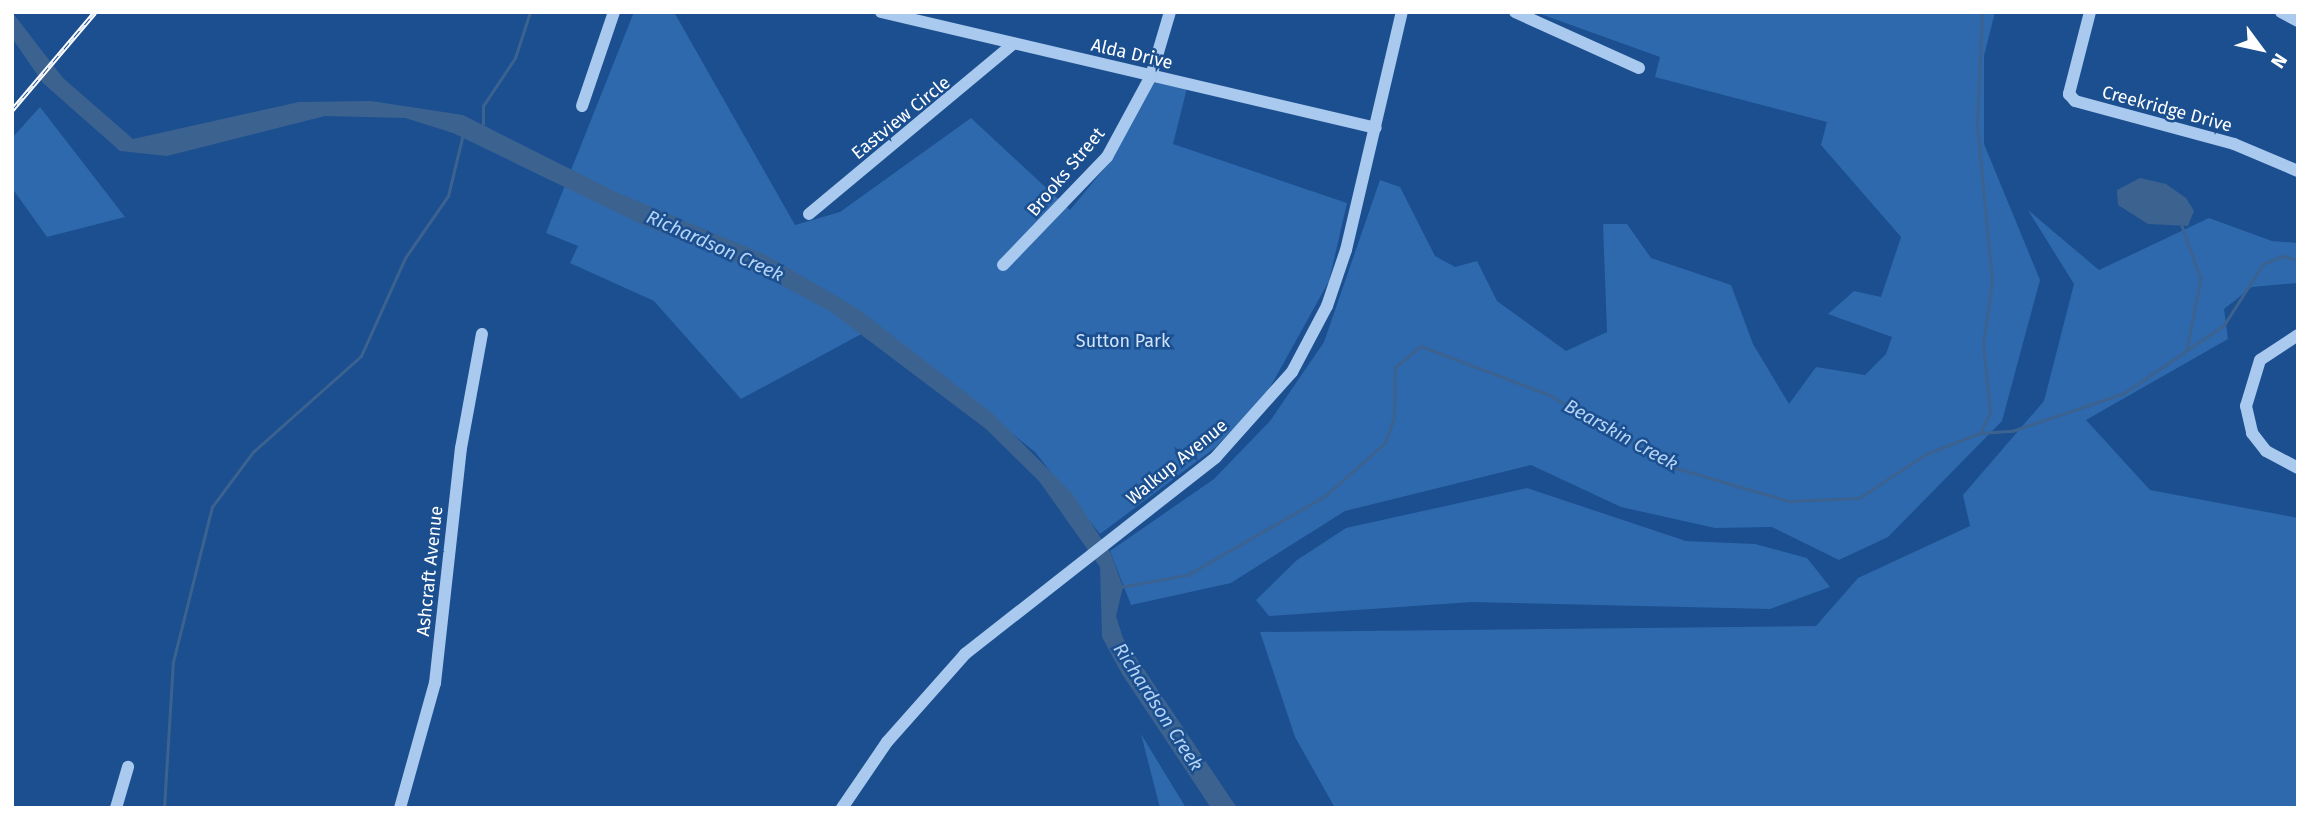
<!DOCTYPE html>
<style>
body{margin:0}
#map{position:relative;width:2310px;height:820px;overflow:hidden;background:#1b4f8f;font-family:"Fira Sans",sans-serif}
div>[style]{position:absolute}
.green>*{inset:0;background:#2e69ad}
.water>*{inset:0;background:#3c6290}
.stream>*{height:2.5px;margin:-1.25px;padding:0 1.25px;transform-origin:1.25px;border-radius:1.25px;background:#3c6290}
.minor>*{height:12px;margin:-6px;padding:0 6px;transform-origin:6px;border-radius:6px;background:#a9c9ee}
.rail>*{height:5px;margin-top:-2.5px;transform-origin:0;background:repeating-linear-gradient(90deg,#1b4f8f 0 8px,#fff 0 16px);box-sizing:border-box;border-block:2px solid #fff}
span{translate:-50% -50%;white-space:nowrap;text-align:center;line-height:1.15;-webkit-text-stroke:5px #1b4f8f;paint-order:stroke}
.street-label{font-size:18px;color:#fff}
.park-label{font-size:18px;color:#cfe3fa}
.water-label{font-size:19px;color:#b5d3f5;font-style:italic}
.frame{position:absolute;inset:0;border:14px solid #fff;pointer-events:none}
.north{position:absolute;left:2226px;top:14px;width:70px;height:70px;-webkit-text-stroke:5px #1b4f8f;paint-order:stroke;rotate:123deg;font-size:19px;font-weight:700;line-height:28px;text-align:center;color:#fff}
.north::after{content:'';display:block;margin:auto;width:24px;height:32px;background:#fff;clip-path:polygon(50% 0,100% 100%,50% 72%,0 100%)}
</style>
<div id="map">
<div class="green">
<div style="clip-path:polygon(634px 12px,674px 12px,795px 225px,840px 212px,971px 118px,1070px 210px,1108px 164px,1154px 81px,1187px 88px,1173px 144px,1347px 203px,1329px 281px,1267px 393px,1216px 447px,1100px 534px,1035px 452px,878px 325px,741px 399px,654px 301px,570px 263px,578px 246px,546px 233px)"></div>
<div style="clip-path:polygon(1535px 12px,1995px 12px,1984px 56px,1984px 144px,2040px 280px,2002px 421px,1888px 537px,1839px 560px,1772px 527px,1715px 528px,1621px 507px,1531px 465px,1345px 511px,1231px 583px,1131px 605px,1110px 551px,1214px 479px,1270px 421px,1324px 342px,1380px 180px,1400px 187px,1435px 256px,1455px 267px,1477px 261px,1497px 301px,1566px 351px,1607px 332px,1603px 224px,1627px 224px,1651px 258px,1731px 285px,1753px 344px,1789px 404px,1816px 367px,1865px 375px,1886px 354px,1892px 337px,1828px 314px,1854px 291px,1881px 297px,1901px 237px,1821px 145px,1827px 122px,1655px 77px,1660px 57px)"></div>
<div style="clip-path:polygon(40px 107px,125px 217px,47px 237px,12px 188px,12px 138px)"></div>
<div style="clip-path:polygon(2028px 210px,2099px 270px,2209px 218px,2272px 241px,2298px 243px,2298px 283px,2252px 287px,2224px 309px,2228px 339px,2086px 420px,2150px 490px,2298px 518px,2298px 808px,1335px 808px,1295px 737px,1260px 632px,1816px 626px,1858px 578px,1970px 526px,1963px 495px,2044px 401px,2074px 284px)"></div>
<div style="clip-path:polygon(1527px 488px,1686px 541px,1755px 544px,1807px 558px,1830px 587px,1770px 609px,1472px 602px,1269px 616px,1256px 600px,1297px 560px,1346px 528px)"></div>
<div style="clip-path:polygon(1141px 734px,1186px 808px,1160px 808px)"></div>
</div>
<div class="water">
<div style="clip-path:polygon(12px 12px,63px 78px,133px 139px,299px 102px,371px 101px,463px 115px,616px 192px,766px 255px,857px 308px,992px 413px,1072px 493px,1111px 554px,1123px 587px,1116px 616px,1123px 638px,1237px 808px,1211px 808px,1122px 674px,1102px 637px,1100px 567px,1039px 481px,986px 429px,831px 312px,750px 268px,643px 225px,453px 133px,405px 118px,325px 116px,167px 156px,120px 151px,43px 83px,12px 38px)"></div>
<div style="clip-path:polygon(2140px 178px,2166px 184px,2186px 198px,2194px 211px,2188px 226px,2148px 224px,2118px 205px,2117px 190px)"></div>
</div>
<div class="stream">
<div style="left:483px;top:124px;width:18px;rotate:-90deg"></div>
<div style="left:483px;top:106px;width:58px;rotate:-56.3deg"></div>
<div style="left:515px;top:58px;width:48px;rotate:-71.9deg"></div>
<div style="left:2182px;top:226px;width:56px;rotate:70.3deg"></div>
<div style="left:2201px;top:279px;width:72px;rotate:101.2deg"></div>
<div style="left:1980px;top:433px;width:32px;rotate:-4deg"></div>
<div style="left:2012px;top:431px;width:118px;rotate:-18.7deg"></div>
<div style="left:2124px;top:393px;width:121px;rotate:-34.2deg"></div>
<div style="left:2224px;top:325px;width:72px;rotate:-57.4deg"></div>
<div style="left:2263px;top:264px;width:22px;rotate:-22deg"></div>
<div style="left:2283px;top:256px;width:16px;rotate:15deg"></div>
<div style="left:1120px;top:587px;width:68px;rotate:-10.2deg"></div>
<div style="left:1187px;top:575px;width:159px;rotate:-29.8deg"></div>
<div style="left:1325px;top:496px;width:80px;rotate:-41.5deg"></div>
<div style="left:1385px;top:443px;width:28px;rotate:-71deg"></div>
<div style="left:1394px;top:417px;width:50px;rotate:-88.9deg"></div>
<div style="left:1395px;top:367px;width:33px;rotate:-39deg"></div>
<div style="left:1421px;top:346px;width:138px;rotate:20.8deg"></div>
<div style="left:1550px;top:395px;width:146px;rotate:30.1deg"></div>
<div style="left:1676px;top:468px;width:118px;rotate:16.3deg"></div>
<div style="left:1789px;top:501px;width:70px;rotate:-2.5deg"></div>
<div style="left:1859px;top:498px;width:80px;rotate:-33.3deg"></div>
<div style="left:1926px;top:454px;width:58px;rotate:-21.3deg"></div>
<div style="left:1980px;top:433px;width:22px;rotate:-63deg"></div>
<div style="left:1990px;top:413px;width:69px;rotate:-95.8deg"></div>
<div style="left:1983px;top:344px;width:64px;rotate:-81.9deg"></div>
<div style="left:1992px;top:281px;width:158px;rotate:-95.5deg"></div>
<div style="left:1977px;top:124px;width:112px;rotate:-87.4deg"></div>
<div style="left:164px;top:808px;width:146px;rotate:-86.5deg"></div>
<div style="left:173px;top:662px;width:160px;rotate:-75.9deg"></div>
<div style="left:212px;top:507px;width:69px;rotate:-53.3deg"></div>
<div style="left:253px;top:452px;width:144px;rotate:-41.6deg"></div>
<div style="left:361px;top:356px;width:107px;rotate:-65.8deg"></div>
<div style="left:405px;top:258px;width:75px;rotate:-55.3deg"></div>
<div style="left:448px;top:196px;width:64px;rotate:-76.4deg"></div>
</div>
<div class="minor">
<div style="left:881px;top:12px;width:508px;rotate:13.19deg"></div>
<div style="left:1515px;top:12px;width:136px;rotate:24.3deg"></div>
<div style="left:2090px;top:12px;width:85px;rotate:104.4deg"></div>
<div style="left:2069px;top:94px;width:9px;rotate:49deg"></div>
<div style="left:2075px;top:101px;width:165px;rotate:15.1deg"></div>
<div style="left:2234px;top:144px;width:69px;rotate:22.9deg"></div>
<div style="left:2281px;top:12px;width:19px;rotate:28deg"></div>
<div style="left:582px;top:106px;width:99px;rotate:-71.2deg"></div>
<div style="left:809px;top:214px;width:264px;rotate:-39.8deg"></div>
<div style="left:1003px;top:265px;width:150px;rotate:-46.1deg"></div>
<div style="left:1107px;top:157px;width:92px;rotate:-61.5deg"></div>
<div style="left:1151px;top:76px;width:67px;rotate:-73.5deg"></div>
<div style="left:2298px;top:335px;width:45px;rotate:146.7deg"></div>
<div style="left:2260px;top:360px;width:48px;rotate:106.9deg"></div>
<div style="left:2246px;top:406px;width:28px;rotate:77deg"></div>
<div style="left:2252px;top:433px;width:23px;rotate:52deg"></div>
<div style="left:2266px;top:451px;width:36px;rotate:28deg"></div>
<div style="left:116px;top:808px;width:43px;rotate:-73.7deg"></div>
<div style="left:400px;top:808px;width:130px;rotate:-74.4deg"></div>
<div style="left:435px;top:683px;width:236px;rotate:-83.7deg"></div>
<div style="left:461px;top:448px;width:116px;rotate:-79.6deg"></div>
<div style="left:842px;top:808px;width:80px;rotate:-55.7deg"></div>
<div style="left:887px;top:742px;width:118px;rotate:-48.4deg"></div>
<div style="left:965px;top:654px;width:319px;rotate:-38.1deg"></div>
<div style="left:1216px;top:457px;width:114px;rotate:-48.2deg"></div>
<div style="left:1292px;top:372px;width:75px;rotate:-62.1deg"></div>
<div style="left:1327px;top:306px;width:59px;rotate:-71.3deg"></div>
<div style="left:1346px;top:250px;width:244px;rotate:-76.8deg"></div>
</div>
<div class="rail">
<div style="left:12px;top:110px;width:128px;rotate:-49.7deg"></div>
</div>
<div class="street-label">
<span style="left:1132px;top:54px;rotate:13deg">Alda Drive</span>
<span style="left:2167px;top:109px;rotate:15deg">Creekridge Drive</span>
<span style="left:901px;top:118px;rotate:-39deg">Eastview Circle</span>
<span style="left:1066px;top:172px;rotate:-50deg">Brooks Street</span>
<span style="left:1177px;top:462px;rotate:-39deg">Walkup Avenue</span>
<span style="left:430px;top:571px;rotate:-84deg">Ashcraft Avenue</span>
</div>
<div class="park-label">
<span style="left:1123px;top:341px">Sutton Park</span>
</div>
<div class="water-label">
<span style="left:715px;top:246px;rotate:24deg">Richardson Creek</span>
<span style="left:1621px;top:435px;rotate:29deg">Bearskin Creek</span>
<span style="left:1158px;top:707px;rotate:57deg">Richardson Creek</span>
</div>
<div class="frame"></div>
<div class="north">N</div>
</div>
